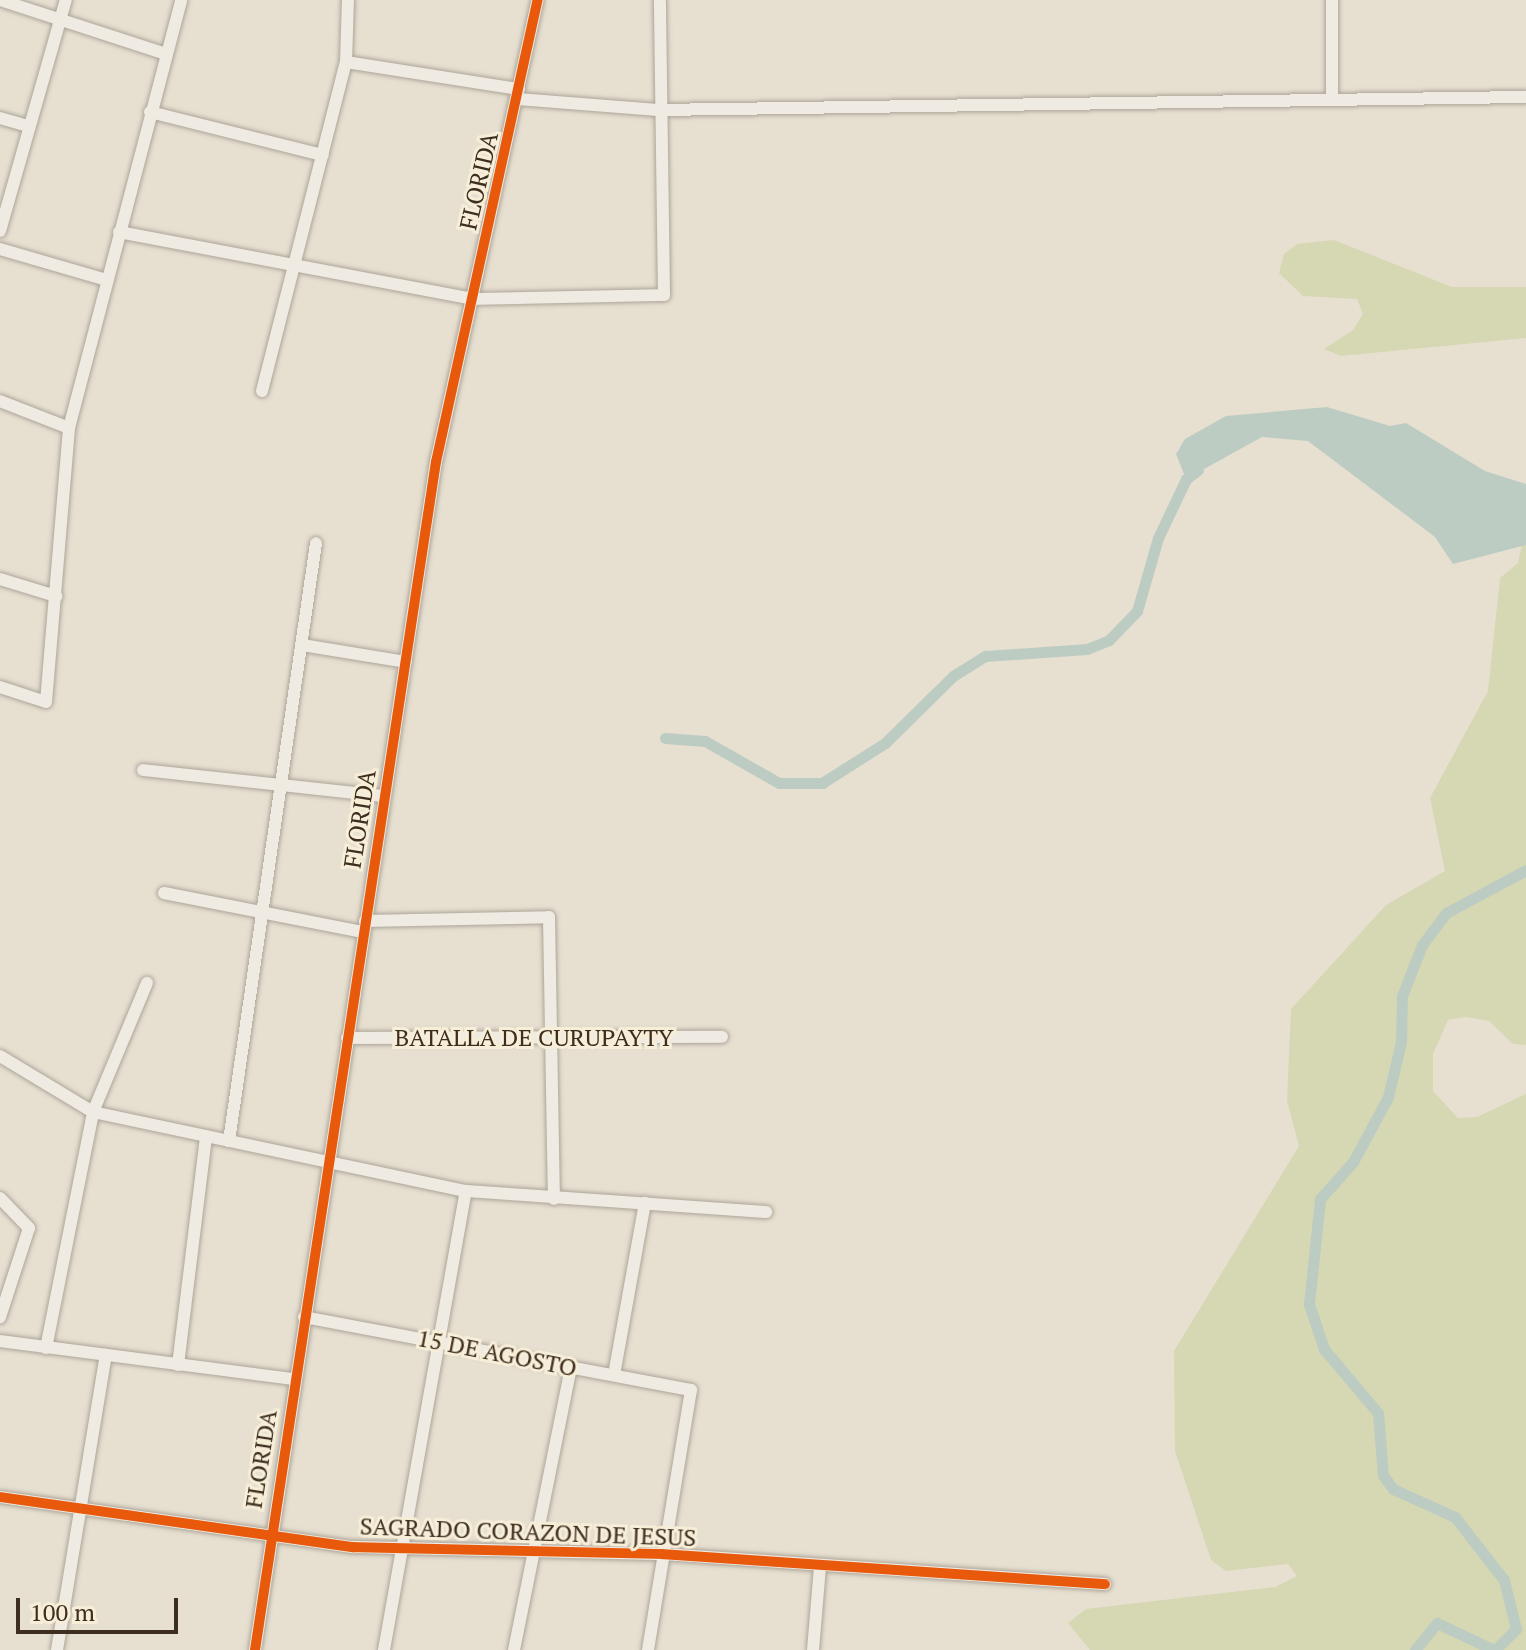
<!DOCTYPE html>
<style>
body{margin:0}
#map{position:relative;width:1526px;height:1650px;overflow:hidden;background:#e7e0d1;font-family:"PT Serif",serif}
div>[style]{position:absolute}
.green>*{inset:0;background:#d6d7b3}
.water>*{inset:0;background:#bcccc2}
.canal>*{height:11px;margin:-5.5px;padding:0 5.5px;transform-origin:5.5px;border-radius:5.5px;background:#bcccc2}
.roads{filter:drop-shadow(0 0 2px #ada599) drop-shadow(0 0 2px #ada599)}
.minor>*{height:12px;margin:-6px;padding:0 6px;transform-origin:6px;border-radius:6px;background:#efebe3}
.cycleway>*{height:10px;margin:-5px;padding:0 5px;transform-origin:5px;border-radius:5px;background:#e8590c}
span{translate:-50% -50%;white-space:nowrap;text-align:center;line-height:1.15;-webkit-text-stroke:6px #f7eed8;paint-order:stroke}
.street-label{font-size:24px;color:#3d2e20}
.scale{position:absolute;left:16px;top:1598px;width:162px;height:36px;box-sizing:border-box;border:4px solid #3d2e20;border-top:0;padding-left:10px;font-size:24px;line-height:28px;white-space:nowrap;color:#3d2e20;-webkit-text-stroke:6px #f7eed8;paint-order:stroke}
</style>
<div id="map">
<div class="green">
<div style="clip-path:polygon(1334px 240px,1452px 287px,1526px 287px,1526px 338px,1341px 356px,1324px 349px,1353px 330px,1363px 314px,1357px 299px,1303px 296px,1279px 273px,1284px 254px,1297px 244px)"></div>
<div style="clip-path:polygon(1526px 526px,1526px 1045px,1513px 1044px,1489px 1021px,1466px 1017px,1448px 1020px,1433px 1054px,1433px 1091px,1458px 1118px,1477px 1117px,1526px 1094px,1526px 1650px,1090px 1650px,1068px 1623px,1086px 1609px,1275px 1587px,1297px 1576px,1288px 1564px,1226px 1571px,1211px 1560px,1175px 1451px,1174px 1351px,1299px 1146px,1287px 1101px,1291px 1009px,1386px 905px,1445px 871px,1430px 798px,1488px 691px,1500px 578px,1518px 563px)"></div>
</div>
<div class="water">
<div style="clip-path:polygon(1327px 407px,1390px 426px,1406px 423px,1485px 471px,1526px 484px,1526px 545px,1453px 564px,1435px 537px,1308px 441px,1262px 437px,1186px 479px,1176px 454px,1185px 439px,1226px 416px)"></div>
</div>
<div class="canal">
<div style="left:665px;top:738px;width:40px;rotate:4.3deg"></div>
<div style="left:705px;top:741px;width:85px;rotate:29.6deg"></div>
<div style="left:779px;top:783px;width:43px"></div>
<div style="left:822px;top:783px;width:75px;rotate:-32.4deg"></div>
<div style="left:885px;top:743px;width:95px;rotate:-44.6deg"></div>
<div style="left:953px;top:676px;width:38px;rotate:-32deg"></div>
<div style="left:985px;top:656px;width:102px;rotate:-3.9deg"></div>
<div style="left:1087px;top:649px;width:24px;rotate:-22deg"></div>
<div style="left:1109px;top:640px;width:40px;rotate:-46deg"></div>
<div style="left:1137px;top:611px;width:76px;rotate:-74deg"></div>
<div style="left:1158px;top:538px;width:65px;rotate:-64.6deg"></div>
<div style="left:1186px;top:479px;width:15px;rotate:-37deg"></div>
<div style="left:1415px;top:1650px;width:35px;rotate:-51deg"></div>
<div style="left:1437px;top:1623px;width:63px;rotate:25.3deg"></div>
<div style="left:1495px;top:1650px;width:30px;rotate:-45deg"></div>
<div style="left:1516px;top:1629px;width:50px;rotate:-103.8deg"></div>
<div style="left:1504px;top:1580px;width:80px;rotate:-127.9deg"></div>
<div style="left:1455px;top:1517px;width:68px;rotate:-155.7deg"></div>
<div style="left:1393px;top:1489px;width:17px;rotate:-126deg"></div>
<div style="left:1383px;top:1475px;width:62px;rotate:-94.6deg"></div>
<div style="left:1378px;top:1413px;width:84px;rotate:-130.2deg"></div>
<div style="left:1324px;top:1349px;width:47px;rotate:-108.4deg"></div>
<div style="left:1309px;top:1304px;width:106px;rotate:-84deg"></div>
<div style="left:1320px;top:1199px;width:50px;rotate:-48.3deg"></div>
<div style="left:1353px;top:1162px;width:74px;rotate:-61.7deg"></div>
<div style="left:1388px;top:1097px;width:57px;rotate:-76.7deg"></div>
<div style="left:1401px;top:1042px;width:46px;rotate:-88.8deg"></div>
<div style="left:1402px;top:996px;width:55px;rotate:-68.6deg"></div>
<div style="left:1422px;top:945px;width:40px;rotate:-53deg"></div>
<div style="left:1446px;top:913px;width:91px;rotate:-28.3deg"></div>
</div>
<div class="roads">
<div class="minor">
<div style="left:0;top:0;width:175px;rotate:18deg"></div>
<div style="left:1332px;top:0;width:100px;rotate:90deg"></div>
<div style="left:346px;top:62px;width:175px;rotate:8.9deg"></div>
<div style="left:518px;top:99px;width:140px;rotate:4.5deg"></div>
<div style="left:658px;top:110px;width:868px;rotate:-0.86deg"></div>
<div style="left:150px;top:112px;width:178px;rotate:14deg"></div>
<div style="left:0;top:118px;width:29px;rotate:16deg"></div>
<div style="left:0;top:231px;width:240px;rotate:-74.1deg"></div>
<div style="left:119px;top:232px;width:360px;rotate:10.7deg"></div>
<div style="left:473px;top:299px;width:191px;rotate:-1.2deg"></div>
<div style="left:664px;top:295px;width:295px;rotate:-90.8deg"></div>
<div style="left:0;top:249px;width:111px;rotate:16.2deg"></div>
<div style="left:262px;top:391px;width:340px;rotate:-75.7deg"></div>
<div style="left:346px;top:62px;width:62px;rotate:-88.2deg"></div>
<div style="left:0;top:401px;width:74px;rotate:21.4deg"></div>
<div style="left:0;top:579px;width:59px;rotate:16.9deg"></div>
<div style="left:302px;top:645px;width:105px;rotate:9.3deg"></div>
<div style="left:0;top:687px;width:48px;rotate:18.1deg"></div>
<div style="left:46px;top:702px;width:275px;rotate:-85.2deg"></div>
<div style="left:69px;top:428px;width:442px;rotate:-75.3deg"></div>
<div style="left:143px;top:770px;width:242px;rotate:6.2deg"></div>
<div style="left:164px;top:893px;width:203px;rotate:11.1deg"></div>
<div style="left:365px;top:921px;width:184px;rotate:-1.2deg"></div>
<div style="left:549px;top:917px;width:282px;rotate:89deg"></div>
<div style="left:347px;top:1038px;width:375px;rotate:-0.2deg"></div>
<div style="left:0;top:1056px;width:109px;rotate:31.1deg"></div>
<div style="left:93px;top:1112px;width:381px;rotate:12deg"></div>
<div style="left:466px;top:1191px;width:301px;rotate:4deg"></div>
<div style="left:229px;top:1141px;width:604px;rotate:-81.72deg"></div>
<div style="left:0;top:1198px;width:42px;rotate:46deg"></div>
<div style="left:29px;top:1228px;width:94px;rotate:108deg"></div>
<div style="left:304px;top:1317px;width:394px;rotate:10.7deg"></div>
<div style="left:691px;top:1390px;width:264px;rotate:99.4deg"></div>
<div style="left:0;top:1341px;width:296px;rotate:7.4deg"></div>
<div style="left:46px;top:1348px;width:241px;rotate:-78.7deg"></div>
<div style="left:93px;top:1112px;width:140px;rotate:-67.3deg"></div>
<div style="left:178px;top:1365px;width:230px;rotate:-83deg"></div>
<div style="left:614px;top:1375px;width:175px;rotate:-79.8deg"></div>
<div style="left:0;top:1497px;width:357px;rotate:8.1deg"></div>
<div style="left:353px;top:1547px;width:309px;rotate:1.3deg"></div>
<div style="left:662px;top:1554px;width:444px;rotate:3.9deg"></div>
<div style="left:57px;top:1650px;width:299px;rotate:-80.6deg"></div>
<div style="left:255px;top:1650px;width:1202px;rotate:-81.34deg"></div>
<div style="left:436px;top:462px;width:473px;rotate:-77.6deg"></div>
<div style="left:384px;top:1650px;width:466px;rotate:-79.9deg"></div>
<div style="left:514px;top:1650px;width:289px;rotate:-78.6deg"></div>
<div style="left:813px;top:1650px;width:83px;rotate:-85.2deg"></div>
</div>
</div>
<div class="cycleway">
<div style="left:0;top:1497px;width:357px;rotate:8.1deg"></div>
<div style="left:353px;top:1547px;width:309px;rotate:1.3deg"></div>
<div style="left:662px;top:1554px;width:444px;rotate:3.9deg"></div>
<div style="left:255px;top:1650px;width:1202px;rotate:-81.34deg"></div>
<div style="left:436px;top:462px;width:473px;rotate:-77.6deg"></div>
</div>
<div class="street-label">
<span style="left:479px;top:181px;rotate:-77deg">FLORIDA</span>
<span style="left:360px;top:819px;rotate:-81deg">FLORIDA</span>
<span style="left:534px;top:1038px">BATALLA DE CURUPAYTY</span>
<span style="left:497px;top:1353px;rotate:11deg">15 DE AGOSTO</span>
<span style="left:261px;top:1459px;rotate:-81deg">FLORIDA</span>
<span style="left:528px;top:1532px;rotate:2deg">SAGRADO CORAZON DE JESUS</span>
</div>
<div class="scale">100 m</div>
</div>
